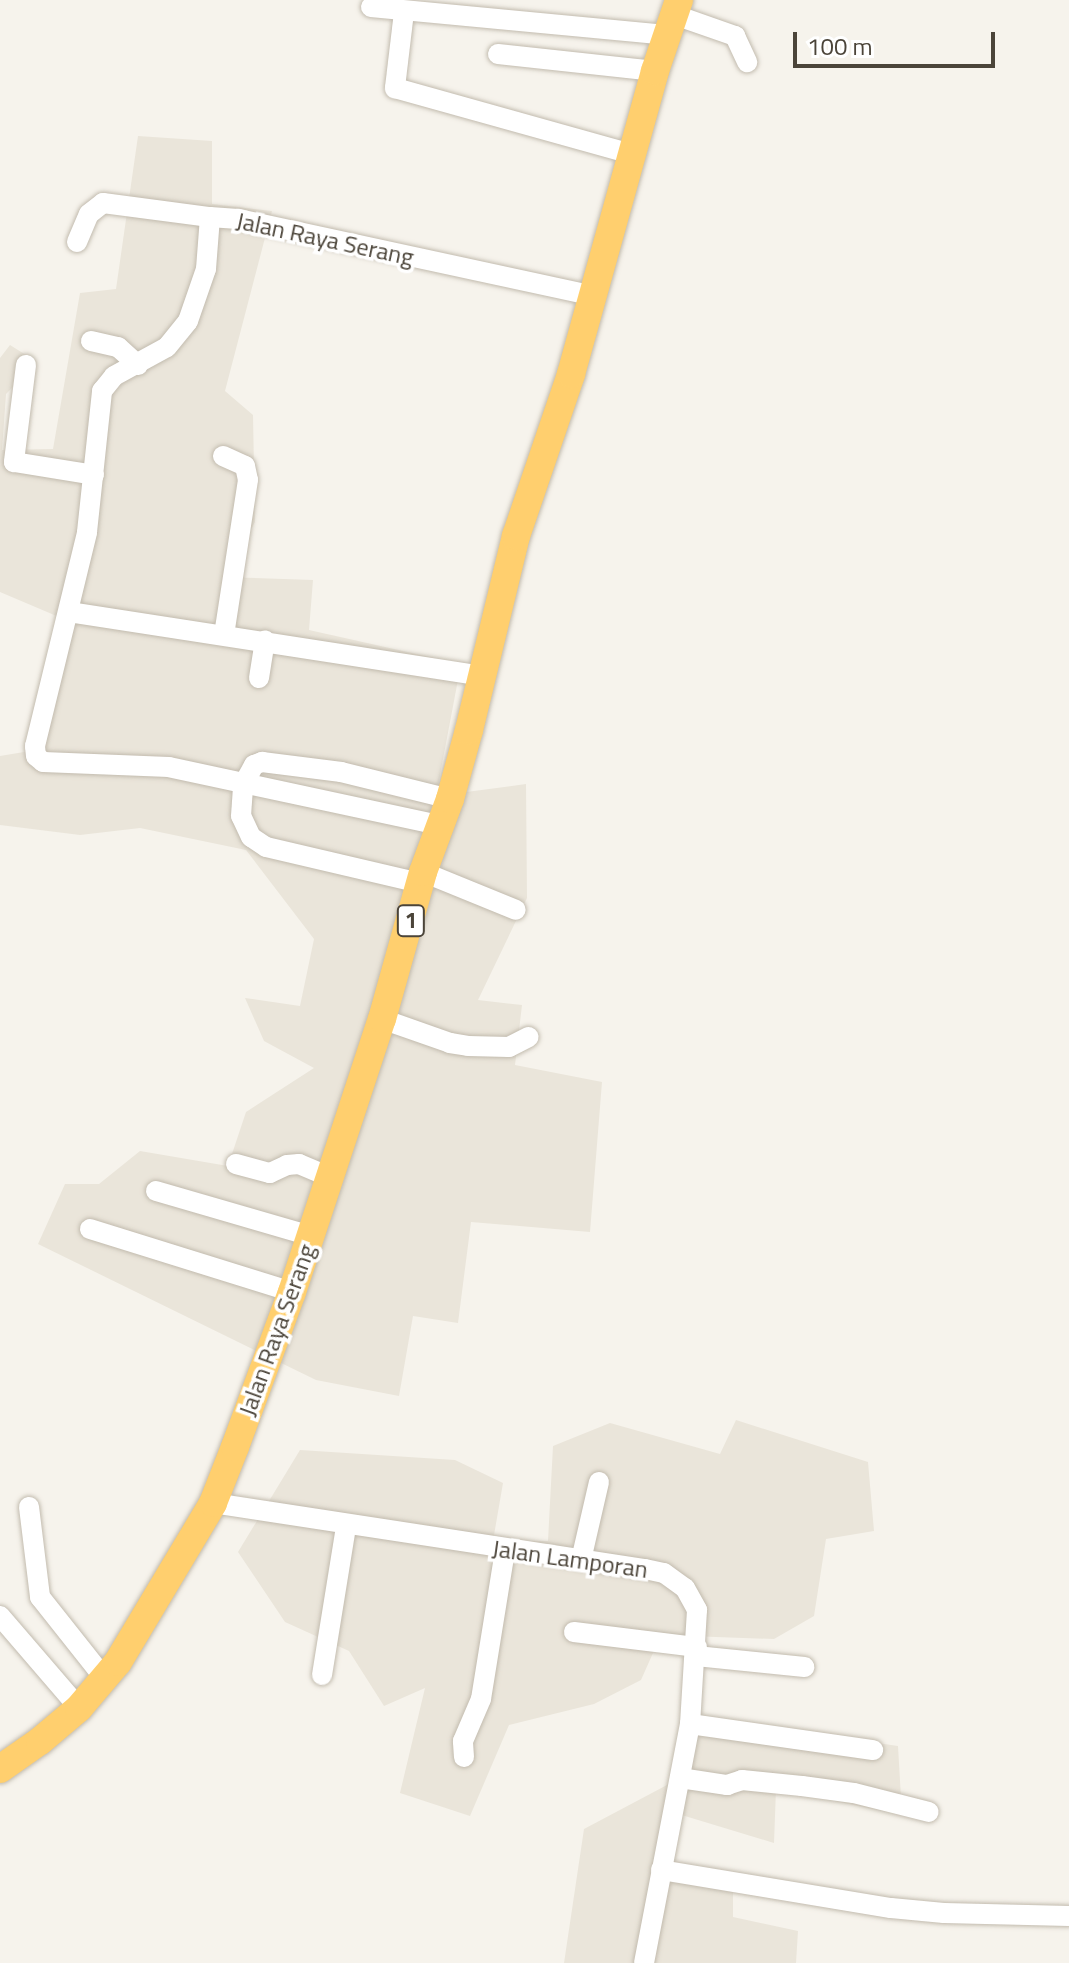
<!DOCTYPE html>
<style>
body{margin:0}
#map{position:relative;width:1069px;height:1963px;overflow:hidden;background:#f6f3ec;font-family:"Titillium Web",sans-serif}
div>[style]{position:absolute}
.residential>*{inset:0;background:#eae5da}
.roads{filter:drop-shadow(0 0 2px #c2bbae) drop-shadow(0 0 2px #c2bbae)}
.minor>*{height:20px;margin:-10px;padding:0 10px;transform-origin:10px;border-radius:10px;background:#fff}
.highway>*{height:28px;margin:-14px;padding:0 14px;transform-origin:14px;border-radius:14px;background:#ffcf6e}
span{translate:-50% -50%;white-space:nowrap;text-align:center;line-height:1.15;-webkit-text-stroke:7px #fff;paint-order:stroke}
.shield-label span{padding:2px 6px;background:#fff;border:2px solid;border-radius:6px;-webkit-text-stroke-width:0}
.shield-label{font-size:22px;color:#4b4439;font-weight:700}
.street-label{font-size:24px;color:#4b4439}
.scale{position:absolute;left:793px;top:32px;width:202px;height:36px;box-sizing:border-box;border:4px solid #4b4439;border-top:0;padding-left:10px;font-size:24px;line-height:28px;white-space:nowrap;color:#4b4439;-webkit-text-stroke:6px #fff;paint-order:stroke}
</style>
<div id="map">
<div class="residential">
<div style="clip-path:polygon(138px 136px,212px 141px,212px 204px,272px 211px,225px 391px,253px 415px,255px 522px,225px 577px,313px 580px,309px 630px,461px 664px,436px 796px,526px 784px,527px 898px,478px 1000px,522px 1005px,515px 1065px,602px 1082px,590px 1232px,471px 1222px,458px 1323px,413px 1316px,399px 1396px,316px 1380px,38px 1244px,65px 1184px,99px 1184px,140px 1151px,228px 1166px,246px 1112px,314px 1068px,264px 1041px,245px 998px,300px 1006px,314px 939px,246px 850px,140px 828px,80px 835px,0 825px,0 756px,42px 749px,66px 620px,0 592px,0 358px,10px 345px,37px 362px,6px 394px,2px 450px,53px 449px,80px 293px,116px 289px)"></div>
<div style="clip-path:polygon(736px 1420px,868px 1462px,874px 1531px,826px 1539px,814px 1616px,774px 1639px,661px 1635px,641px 1680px,594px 1704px,509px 1725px,470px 1816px,400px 1793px,425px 1688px,384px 1706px,349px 1651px,285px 1622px,238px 1552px,300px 1450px,455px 1460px,503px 1483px,493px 1541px,548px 1541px,553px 1446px,610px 1423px,720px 1454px)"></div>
<div style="clip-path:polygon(698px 1717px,898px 1746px,902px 1815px,776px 1789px,774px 1843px,675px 1813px,663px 1863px,733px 1876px,733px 1917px,798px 1931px,796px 1963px,564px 1963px,584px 1829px,667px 1785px)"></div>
</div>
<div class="roads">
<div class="minor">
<div style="left:371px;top:7px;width:299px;rotate:5.4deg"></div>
<div style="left:404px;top:12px;width:77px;rotate:96.8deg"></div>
<div style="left:395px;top:88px;width:245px;rotate:15.6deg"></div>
<div style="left:675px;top:15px;width:64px;rotate:19.3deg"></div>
<div style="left:735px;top:36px;width:29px;rotate:65deg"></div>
<div style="left:498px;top:54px;width:158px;rotate:6.2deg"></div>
<div style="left:77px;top:242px;width:30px;rotate:-67deg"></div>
<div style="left:89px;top:214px;width:18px;rotate:-38deg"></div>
<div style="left:103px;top:203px;width:108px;rotate:7.5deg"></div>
<div style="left:91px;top:341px;width:28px;rotate:13deg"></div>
<div style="left:118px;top:347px;width:27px;rotate:42deg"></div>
<div style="left:26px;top:365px;width:98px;rotate:97.1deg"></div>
<div style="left:14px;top:462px;width:81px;rotate:9.2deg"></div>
<div style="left:223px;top:456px;width:24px;rotate:24deg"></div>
<div style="left:245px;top:466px;width:14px;rotate:78deg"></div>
<div style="left:248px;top:480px;width:157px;rotate:98.8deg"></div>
<div style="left:69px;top:612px;width:418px;rotate:8.8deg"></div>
<div style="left:259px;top:678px;width:38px;rotate:-81deg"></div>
<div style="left:439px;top:825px;width:276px;rotate:-167.9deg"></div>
<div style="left:169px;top:767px;width:126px;rotate:-177.7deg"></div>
<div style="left:43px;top:762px;width:9px;rotate:-139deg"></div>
<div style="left:36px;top:756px;width:10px;rotate:-96deg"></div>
<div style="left:35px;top:746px;width:220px;rotate:-76.3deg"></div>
<div style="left:87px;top:532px;width:142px;rotate:-83.9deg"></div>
<div style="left:102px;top:391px;width:19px;rotate:-51deg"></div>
<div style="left:114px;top:376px;width:60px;rotate:-28.7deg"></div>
<div style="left:167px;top:347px;width:33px;rotate:-51deg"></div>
<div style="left:188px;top:321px;width:55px;rotate:-70.9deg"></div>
<div style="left:206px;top:269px;width:52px;rotate:-85.6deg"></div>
<div style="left:210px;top:217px;width:28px;rotate:4deg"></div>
<div style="left:238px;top:219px;width:363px;rotate:12.2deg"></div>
<div style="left:423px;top:872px;width:100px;rotate:22.2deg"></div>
<div style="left:420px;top:883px;width:158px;rotate:-166.8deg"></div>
<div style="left:266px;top:847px;width:18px;rotate:-146deg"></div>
<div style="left:251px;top:837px;width:23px;rotate:-115deg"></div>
<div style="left:241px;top:816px;width:31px;rotate:-86deg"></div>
<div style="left:243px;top:785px;width:23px;rotate:-61deg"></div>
<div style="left:254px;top:765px;width:9px;rotate:-21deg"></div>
<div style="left:262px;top:762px;width:80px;rotate:7.2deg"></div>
<div style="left:341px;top:772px;width:112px;rotate:13.9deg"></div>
<div style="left:382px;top:1019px;width:72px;rotate:19.4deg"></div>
<div style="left:450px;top:1043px;width:18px;rotate:9deg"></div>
<div style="left:468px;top:1046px;width:41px;rotate:1.4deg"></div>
<div style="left:509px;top:1047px;width:22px;rotate:-27deg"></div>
<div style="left:236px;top:1164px;width:35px;rotate:15deg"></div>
<div style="left:270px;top:1173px;width:19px;rotate:-25deg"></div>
<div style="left:287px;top:1165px;width:12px;rotate:-5deg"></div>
<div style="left:299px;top:1164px;width:34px;rotate:23deg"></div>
<div style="left:156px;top:1191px;width:161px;rotate:16.2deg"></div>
<div style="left:90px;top:1229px;width:212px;rotate:17.3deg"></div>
<div style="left:213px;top:1503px;width:437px;rotate:8.7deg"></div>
<div style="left:645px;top:1569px;width:19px;rotate:12deg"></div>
<div style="left:664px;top:1573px;width:26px;rotate:36deg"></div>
<div style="left:685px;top:1588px;width:25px;rotate:61deg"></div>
<div style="left:697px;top:1610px;width:114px;rotate:93.5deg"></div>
<div style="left:690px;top:1724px;width:243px;rotate:100.9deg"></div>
<div style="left:29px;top:1507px;width:91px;rotate:83deg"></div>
<div style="left:40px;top:1597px;width:105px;rotate:51.6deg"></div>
<div style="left:581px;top:1560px;width:80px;rotate:-77deg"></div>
<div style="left:0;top:1616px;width:121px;rotate:49.3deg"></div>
<div style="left:574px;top:1632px;width:124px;rotate:7deg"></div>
<div style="left:696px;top:1656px;width:109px;rotate:5.8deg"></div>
<div style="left:322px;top:1675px;width:151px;rotate:-80.8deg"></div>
<div style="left:690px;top:1724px;width:185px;rotate:8.1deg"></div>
<div style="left:464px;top:1757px;width:16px;rotate:-94deg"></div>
<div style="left:463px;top:1741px;width:46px;rotate:-66.8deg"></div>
<div style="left:481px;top:1699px;width:151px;rotate:-80.8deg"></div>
<div style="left:680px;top:1778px;width:48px;rotate:8.5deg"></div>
<div style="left:727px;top:1785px;width:16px;rotate:-18deg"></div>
<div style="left:742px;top:1780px;width:60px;rotate:5.7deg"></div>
<div style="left:802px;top:1786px;width:52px;rotate:7.7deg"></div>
<div style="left:854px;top:1793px;width:77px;rotate:14.2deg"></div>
<div style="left:661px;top:1870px;width:233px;rotate:9.4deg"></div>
<div style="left:891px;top:1908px;width:53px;rotate:5.4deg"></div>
<div style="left:944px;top:1913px;width:125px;rotate:1.4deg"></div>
</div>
<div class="highway">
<div style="left:0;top:1769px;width:49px;rotate:-35deg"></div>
<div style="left:40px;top:1741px;width:51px;rotate:-40.2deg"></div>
<div style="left:79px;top:1708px;width:60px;rotate:-49.7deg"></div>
<div style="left:118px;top:1662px;width:185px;rotate:-59.1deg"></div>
<div style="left:213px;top:1503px;width:60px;rotate:-68.6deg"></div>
<div style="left:235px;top:1447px;width:165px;rotate:-69.8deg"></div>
<div style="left:292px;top:1292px;width:287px;rotate:-71.8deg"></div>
<div style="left:382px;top:1019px;width:153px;rotate:-74.4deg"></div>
<div style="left:423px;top:872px;width:78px;rotate:-69.7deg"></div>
<div style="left:450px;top:799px;width:72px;rotate:-74.6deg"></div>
<div style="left:469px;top:730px;width:200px;rotate:-76.4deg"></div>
<div style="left:516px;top:536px;width:171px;rotate:-71.2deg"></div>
<div style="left:571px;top:374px;width:314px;rotate:-74.5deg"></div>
<div style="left:655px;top:71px;width:75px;rotate:-71.3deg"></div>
</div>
</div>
<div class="shield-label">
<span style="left:411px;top:921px">1</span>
</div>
<div class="street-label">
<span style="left:325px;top:239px;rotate:12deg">Jalan Raya Serang</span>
<span style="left:277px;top:1330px;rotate:-70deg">Jalan Raya Serang</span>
<span style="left:570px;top:1559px;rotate:8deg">Jalan Lamporan</span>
</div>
<div class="scale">100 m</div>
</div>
